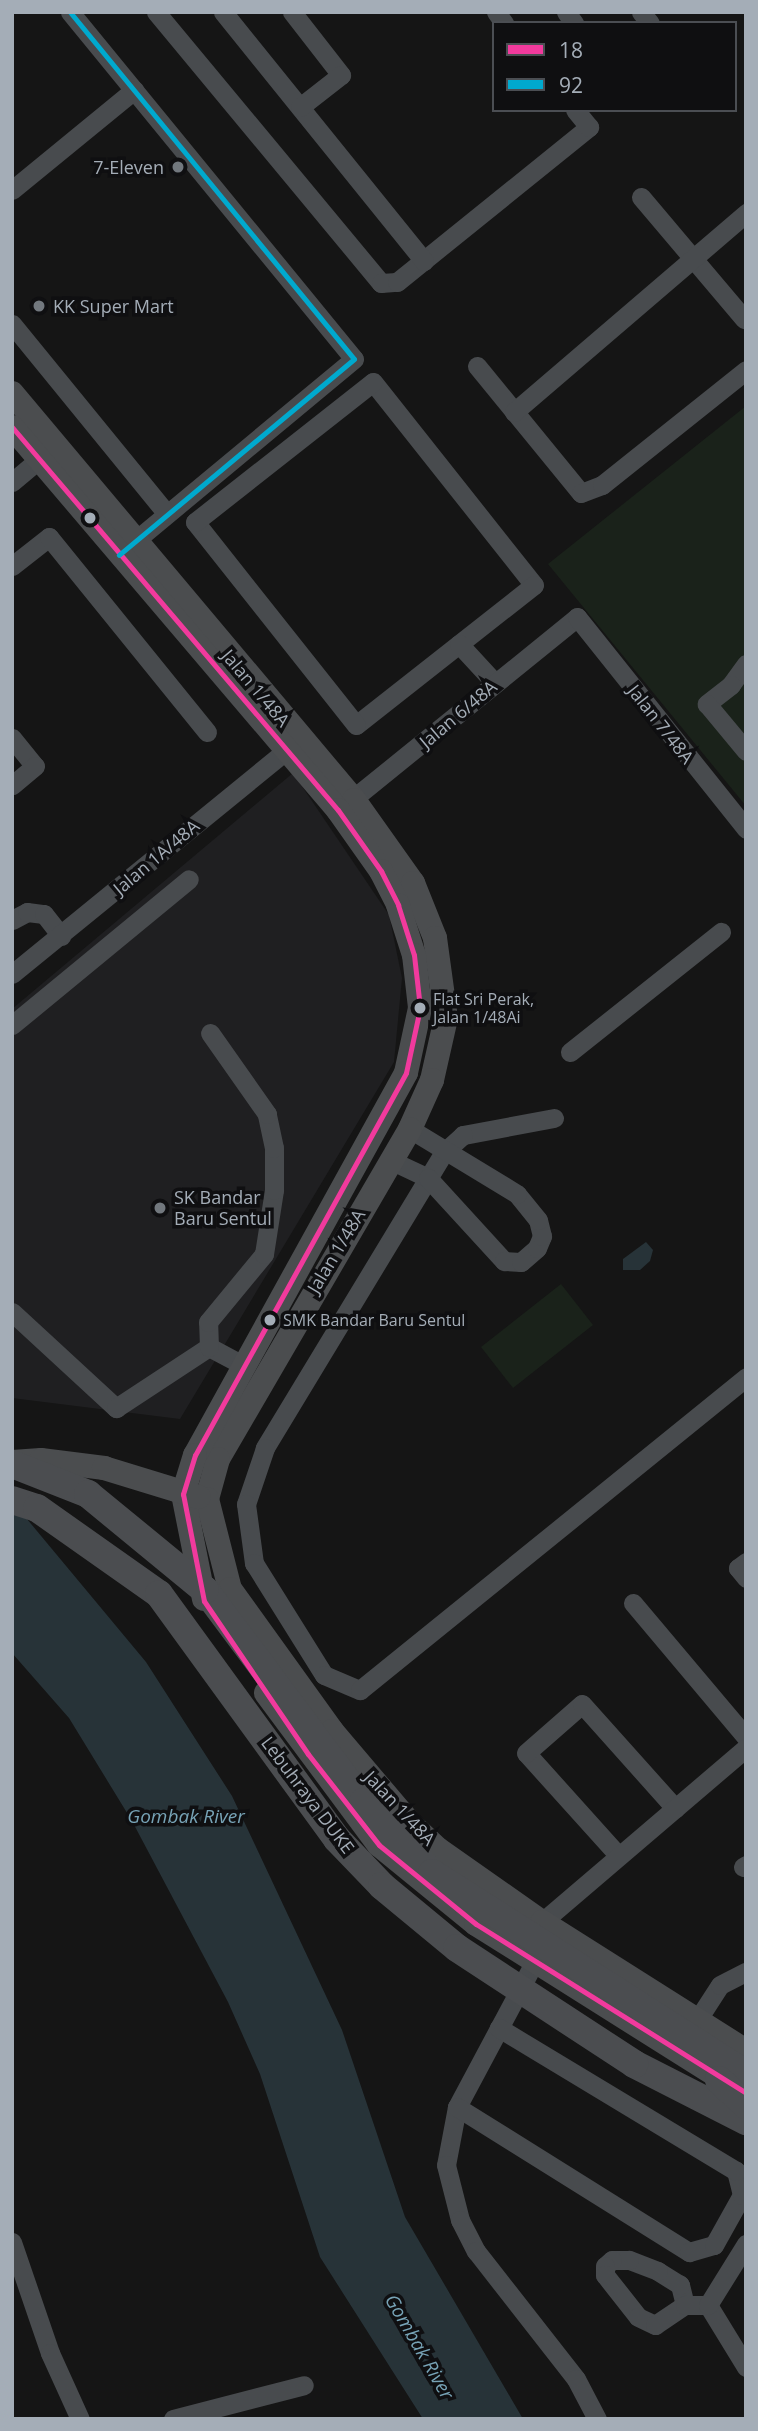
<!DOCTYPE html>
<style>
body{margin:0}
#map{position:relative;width:758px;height:2431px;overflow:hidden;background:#151515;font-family:"Open Sans",sans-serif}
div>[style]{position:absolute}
.built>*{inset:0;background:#1f1f21}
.green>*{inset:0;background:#1a221a}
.water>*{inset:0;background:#273338}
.minor>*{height:19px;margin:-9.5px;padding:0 9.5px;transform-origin:9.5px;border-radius:9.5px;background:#484b4e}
.major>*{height:24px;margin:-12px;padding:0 12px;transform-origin:12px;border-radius:12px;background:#4b4d4f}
.highway>*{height:28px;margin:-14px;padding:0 14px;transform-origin:14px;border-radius:14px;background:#4b4d50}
.highway-bridge>*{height:28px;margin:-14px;padding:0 14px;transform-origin:14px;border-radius:14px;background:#4b4d50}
.bus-1>*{height:5px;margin:-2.5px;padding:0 2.5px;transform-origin:2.5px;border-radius:2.5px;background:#f13a9d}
.bus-2>*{height:5px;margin:-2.5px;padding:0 2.5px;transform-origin:2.5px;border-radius:2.5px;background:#00a9ce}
.dots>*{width:19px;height:19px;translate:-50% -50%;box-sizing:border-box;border:4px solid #0f0f11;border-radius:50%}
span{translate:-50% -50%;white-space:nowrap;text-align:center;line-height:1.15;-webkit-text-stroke:7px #0f0f11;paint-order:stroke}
.bus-label{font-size:16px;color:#a4adb7}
.left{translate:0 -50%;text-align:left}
.poi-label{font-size:18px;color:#a4adb7}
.right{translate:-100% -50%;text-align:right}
.street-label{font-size:18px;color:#a4adb7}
.water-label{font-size:19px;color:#77a3b6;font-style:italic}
.frame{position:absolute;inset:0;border:14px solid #a4adb7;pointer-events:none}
.legend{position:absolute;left:492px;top:21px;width:245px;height:91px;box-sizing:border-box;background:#0f0f11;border:2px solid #4b4e53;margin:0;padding:9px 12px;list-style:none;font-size:21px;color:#a4adb7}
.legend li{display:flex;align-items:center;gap:14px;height:35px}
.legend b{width:35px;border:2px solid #4b4e53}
</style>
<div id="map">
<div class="built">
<div style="clip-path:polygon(293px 773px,389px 915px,402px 978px,394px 1062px,180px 1419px,12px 1398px,12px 1009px)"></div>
</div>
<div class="green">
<div style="clip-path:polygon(746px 406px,746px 806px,548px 564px)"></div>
<div style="clip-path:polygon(561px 1284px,593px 1325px,513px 1388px,481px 1347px)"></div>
</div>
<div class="water">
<div style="clip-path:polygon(646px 1242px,653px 1250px,650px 1261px,640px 1270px,623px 1270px,623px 1259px)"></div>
<div style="clip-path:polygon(12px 1501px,146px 1662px,232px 1796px,342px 2030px,405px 2217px,523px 2419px,423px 2419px,320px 2257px,260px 2074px,228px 2002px,132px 1821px,69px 1718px,12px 1653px)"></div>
</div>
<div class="minor">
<div style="left:70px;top:12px;width:448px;rotate:50.7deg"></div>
<div style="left:354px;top:359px;width:296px;rotate:140.3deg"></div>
<div style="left:156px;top:12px;width:352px;rotate:50.3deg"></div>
<div style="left:381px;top:283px;width:16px;rotate:-4deg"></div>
<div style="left:397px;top:282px;width:247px;rotate:-38.9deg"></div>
<div style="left:589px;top:127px;width:22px;rotate:-129deg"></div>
<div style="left:223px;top:12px;width:320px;rotate:51.1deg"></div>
<div style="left:292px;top:12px;width:80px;rotate:52.1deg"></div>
<div style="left:341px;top:75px;width:52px;rotate:142deg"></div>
<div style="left:496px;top:12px;width:14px;rotate:54deg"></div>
<div style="left:566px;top:12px;width:14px;rotate:54deg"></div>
<div style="left:641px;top:12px;width:14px;rotate:51deg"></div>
<div style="left:12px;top:190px;width:158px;rotate:-39.3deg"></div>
<div style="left:641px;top:197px;width:160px;rotate:49.8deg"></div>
<div style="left:12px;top:324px;width:245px;rotate:50.8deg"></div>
<div style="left:477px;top:366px;width:164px;rotate:50.7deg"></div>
<div style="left:581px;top:493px;width:22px;rotate:-21deg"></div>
<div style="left:602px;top:485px;width:184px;rotate:-38.6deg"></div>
<div style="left:373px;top:382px;width:259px;rotate:51.6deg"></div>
<div style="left:534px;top:585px;width:226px;rotate:141.8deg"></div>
<div style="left:356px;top:725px;width:259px;rotate:-128.4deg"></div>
<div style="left:195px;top:522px;width:226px;rotate:-38.2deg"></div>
<div style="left:514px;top:412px;width:306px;rotate:-40.6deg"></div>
<div style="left:12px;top:482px;width:35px;rotate:-40deg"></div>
<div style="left:12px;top:566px;width:47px;rotate:-38.1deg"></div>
<div style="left:49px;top:537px;width:251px;rotate:51deg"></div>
<div style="left:459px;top:644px;width:53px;rotate:47.3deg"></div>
<div style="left:746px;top:664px;width:26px;rotate:126deg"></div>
<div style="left:731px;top:685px;width:31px;rotate:142deg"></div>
<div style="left:707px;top:704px;width:61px;rotate:50.3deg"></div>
<div style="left:12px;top:738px;width:36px;rotate:51deg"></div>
<div style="left:35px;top:766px;width:30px;rotate:140deg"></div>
<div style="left:344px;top:806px;width:300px;rotate:-39deg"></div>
<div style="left:577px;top:617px;width:271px;rotate:51.4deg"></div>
<div style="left:12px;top:920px;width:17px;rotate:-28deg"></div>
<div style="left:27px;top:912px;width:17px;rotate:7deg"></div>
<div style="left:44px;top:914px;width:28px;rotate:52deg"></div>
<div style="left:12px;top:974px;width:367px;rotate:-39.2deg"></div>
<div style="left:12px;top:1025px;width:229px;rotate:-39.5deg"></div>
<div style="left:570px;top:1052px;width:193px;rotate:-38.5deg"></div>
<div style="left:554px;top:1118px;width:93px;rotate:169.4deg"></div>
<div style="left:463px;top:1135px;width:25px;rotate:138deg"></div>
<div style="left:444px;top:1152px;width:346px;rotate:121.2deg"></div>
<div style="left:265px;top:1448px;width:59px;rotate:108.7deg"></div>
<div style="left:246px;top:1504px;width:60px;rotate:82.3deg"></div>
<div style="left:254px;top:1563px;width:132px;rotate:58deg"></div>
<div style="left:324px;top:1675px;width:39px;rotate:23deg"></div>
<div style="left:360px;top:1690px;width:497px;rotate:-39deg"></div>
<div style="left:390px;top:1160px;width:42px;rotate:25.3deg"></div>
<div style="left:428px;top:1178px;width:113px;rotate:47.5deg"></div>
<div style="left:504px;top:1261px;width:17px;rotate:3deg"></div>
<div style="left:521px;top:1262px;width:21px;rotate:-41deg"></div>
<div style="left:537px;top:1248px;width:13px;rotate:-67deg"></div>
<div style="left:542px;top:1236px;width:16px;rotate:-104deg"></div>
<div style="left:538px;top:1220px;width:33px;rotate:-129deg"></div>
<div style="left:517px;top:1194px;width:125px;rotate:-148.7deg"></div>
<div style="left:12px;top:1312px;width:142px;rotate:42.7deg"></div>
<div style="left:116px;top:1408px;width:111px;rotate:-33.3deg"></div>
<div style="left:209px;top:1347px;width:38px;rotate:28deg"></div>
<div style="left:209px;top:1347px;width:25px;rotate:-92deg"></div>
<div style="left:208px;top:1322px;width:88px;rotate:-50.5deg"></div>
<div style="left:264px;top:1254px;width:65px;rotate:-81.1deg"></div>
<div style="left:274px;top:1190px;width:42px;rotate:-90deg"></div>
<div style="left:274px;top:1148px;width:35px;rotate:-102deg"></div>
<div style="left:267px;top:1114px;width:99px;rotate:-125.1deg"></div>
<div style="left:746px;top:1562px;width:10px;rotate:143deg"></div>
<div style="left:738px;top:1568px;width:13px;rotate:51deg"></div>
<div style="left:633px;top:1603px;width:175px;rotate:49.9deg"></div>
<div style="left:618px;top:1855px;width:137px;rotate:-132deg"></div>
<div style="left:526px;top:1753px;width:74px;rotate:-41.2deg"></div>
<div style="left:582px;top:1704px;width:140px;rotate:48.2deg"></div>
<div style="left:743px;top:1867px;width:4px;rotate:-34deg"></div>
<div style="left:542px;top:1922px;width:268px;rotate:-40.5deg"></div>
<div style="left:536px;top:1959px;width:168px;rotate:118.1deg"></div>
<div style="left:457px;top:2107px;width:59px;rotate:100.7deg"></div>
<div style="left:446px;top:2165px;width:57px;rotate:75.7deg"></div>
<div style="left:460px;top:2220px;width:35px;rotate:63deg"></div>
<div style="left:476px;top:2251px;width:162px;rotate:52deg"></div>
<div style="left:576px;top:2379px;width:45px;rotate:62.3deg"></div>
<div style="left:698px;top:2019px;width:40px;rotate:-57.1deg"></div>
<div style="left:720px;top:1985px;width:29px;rotate:-27deg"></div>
<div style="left:457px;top:2107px;width:274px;rotate:32deg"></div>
<div style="left:689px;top:2252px;width:26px;rotate:-16deg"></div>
<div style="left:714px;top:2245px;width:57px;rotate:-60.8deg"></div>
<div style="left:742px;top:2195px;width:25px;rotate:-104deg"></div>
<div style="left:736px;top:2171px;width:277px;rotate:-148.9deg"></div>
<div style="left:12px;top:2242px;width:117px;rotate:71.1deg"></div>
<div style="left:50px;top:2353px;width:72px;rotate:65.6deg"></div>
<div style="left:685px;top:2305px;width:21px;rotate:-104deg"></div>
<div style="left:680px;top:2285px;width:26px;rotate:-148deg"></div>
<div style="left:658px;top:2271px;width:31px;rotate:-159deg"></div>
<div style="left:629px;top:2260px;width:17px;rotate:180deg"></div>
<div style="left:612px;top:2260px;width:9px;rotate:139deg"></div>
<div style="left:605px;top:2266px;width:9px;rotate:90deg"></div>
<div style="left:605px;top:2275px;width:53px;rotate:51.8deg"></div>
<div style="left:638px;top:2317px;width:19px;rotate:25deg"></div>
<div style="left:655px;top:2325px;width:36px;rotate:-34deg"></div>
<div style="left:685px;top:2305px;width:23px"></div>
<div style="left:708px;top:2305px;width:73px;rotate:58.5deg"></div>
<div style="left:708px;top:2305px;width:72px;rotate:-58.1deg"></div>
<div style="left:173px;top:2419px;width:135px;rotate:-14.5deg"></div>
</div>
<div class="major">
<div style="left:12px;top:393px;width:532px;rotate:49.96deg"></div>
<div style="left:354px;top:800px;width:102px;rotate:54.6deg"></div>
<div style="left:413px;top:883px;width:59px;rotate:68.2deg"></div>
<div style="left:435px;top:938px;width:81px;rotate:82.2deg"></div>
<div style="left:446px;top:1018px;width:64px;rotate:102.7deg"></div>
<div style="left:432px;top:1080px;width:54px;rotate:114.2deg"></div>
<div style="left:410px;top:1129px;width:382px;rotate:120.2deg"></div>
<div style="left:218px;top:1459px;width:41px;rotate:105.4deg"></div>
<div style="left:207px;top:1499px;width:93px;rotate:75.7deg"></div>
<div style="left:230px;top:1589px;width:175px;rotate:54.3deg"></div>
<div style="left:332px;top:1731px;width:121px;rotate:49.7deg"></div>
<div style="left:410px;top:1823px;width:38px;rotate:43deg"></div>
<div style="left:438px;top:1849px;width:127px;rotate:35.1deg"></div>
<div style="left:542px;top:1922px;width:241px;rotate:32.3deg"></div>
<div style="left:12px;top:427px;width:503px;rotate:49.6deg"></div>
<div style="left:338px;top:810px;width:75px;rotate:54.8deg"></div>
<div style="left:381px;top:871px;width:38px;rotate:63deg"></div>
<div style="left:398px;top:905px;width:52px;rotate:72.3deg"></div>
<div style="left:414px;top:955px;width:53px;rotate:83.5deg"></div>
<div style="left:420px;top:1008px;width:66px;rotate:102.2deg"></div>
<div style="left:406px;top:1073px;width:436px;rotate:118.9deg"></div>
<div style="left:195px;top:1455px;width:41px;rotate:107.1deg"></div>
<div style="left:183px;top:1494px;width:107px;rotate:78.7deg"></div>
<div style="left:12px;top:1462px;width:29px;rotate:-4deg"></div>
<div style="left:41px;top:1460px;width:64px;rotate:7.2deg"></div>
<div style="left:104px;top:1468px;width:99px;rotate:17deg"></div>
<div style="left:266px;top:1693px;width:189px;rotate:53.4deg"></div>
<div style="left:379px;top:1845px;width:125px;rotate:39.2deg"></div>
<div style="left:476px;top:1924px;width:307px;rotate:32.2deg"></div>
</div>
<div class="highway">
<div style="left:12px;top:1464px;width:82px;rotate:21.5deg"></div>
<div style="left:12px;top:1500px;width:26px;rotate:18deg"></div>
<div style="left:205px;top:1590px;width:264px;rotate:53.3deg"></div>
<div style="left:363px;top:1802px;width:99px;rotate:45.8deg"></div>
<div style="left:432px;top:1873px;width:373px;rotate:32.6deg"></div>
<div style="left:634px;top:2064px;width:126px;rotate:27deg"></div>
<div style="left:719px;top:2080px;width:37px;rotate:43deg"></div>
</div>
<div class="highway-bridge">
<div style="left:88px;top:1494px;width:151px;rotate:39.4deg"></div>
<div style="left:37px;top:1508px;width:149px;rotate:35.2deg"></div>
<div style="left:159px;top:1594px;width:303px;rotate:54deg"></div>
<div style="left:337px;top:1839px;width:65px;rotate:46.2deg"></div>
<div style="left:382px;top:1886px;width:97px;rotate:39.6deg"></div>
<div style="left:457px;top:1948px;width:212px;rotate:33.2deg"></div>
</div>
<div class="bus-1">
<div style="left:12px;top:427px;width:503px;rotate:49.6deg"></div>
<div style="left:338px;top:810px;width:75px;rotate:54.8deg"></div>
<div style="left:381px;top:871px;width:38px;rotate:63deg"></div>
<div style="left:398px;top:905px;width:52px;rotate:72.3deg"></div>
<div style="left:414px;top:955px;width:53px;rotate:83.5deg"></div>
<div style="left:420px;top:1008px;width:66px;rotate:102.2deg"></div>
<div style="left:406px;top:1073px;width:436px;rotate:118.9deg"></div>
<div style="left:195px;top:1455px;width:41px;rotate:107.1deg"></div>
<div style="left:183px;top:1494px;width:109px;rotate:78.9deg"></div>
<div style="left:204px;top:1601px;width:185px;rotate:55.8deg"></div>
<div style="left:308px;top:1754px;width:115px;rotate:52deg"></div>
<div style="left:379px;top:1845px;width:125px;rotate:39.2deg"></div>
<div style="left:476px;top:1924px;width:319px;rotate:32deg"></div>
</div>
<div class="bus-2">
<div style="left:70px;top:12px;width:448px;rotate:50.7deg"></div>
<div style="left:354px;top:359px;width:306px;rotate:140.2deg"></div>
</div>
<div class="dots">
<div style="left:178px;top:167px;background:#72787e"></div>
<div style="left:39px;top:306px;background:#72787e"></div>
<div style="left:90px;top:518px;background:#a4adb7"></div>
<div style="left:420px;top:1008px;background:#a4adb7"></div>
<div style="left:160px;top:1208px;background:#72787e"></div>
<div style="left:270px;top:1320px;background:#a4adb7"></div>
</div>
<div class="bus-label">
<span class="left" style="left:433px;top:1008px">Flat Sri Perak,<br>Jalan 1/48Ai</span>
<span class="left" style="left:283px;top:1320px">SMK Bandar Baru Sentul</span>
</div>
<div class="poi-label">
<span class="right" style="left:164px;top:167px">7-Eleven</span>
<span class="left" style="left:53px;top:306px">KK Super Mart</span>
<span class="left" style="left:174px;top:1208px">SK Bandar<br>Baru Sentul</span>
</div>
<div class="street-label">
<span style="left:256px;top:688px;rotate:50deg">Jalan 1/48A</span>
<span style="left:458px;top:714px;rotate:-40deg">Jalan 6/48A</span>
<span style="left:661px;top:724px;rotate:52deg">Jalan 7/48A</span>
<span style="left:156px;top:857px;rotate:-40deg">Jalan 1A/48A</span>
<span style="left:336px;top:1251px;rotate:-59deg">Jalan 1/48A</span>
<span style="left:308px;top:1795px;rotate:53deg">Lebuhraya DUKE</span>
<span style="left:400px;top:1808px;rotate:47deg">Jalan 1/48A</span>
</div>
<div class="water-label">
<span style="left:186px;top:1817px">Gombak River</span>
<span style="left:419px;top:2347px;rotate:60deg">Gombak River</span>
</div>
<div class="frame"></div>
<ul class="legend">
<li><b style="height:9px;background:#f13a9d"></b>18</li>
<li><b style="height:9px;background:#00a9ce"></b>92</li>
</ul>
</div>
